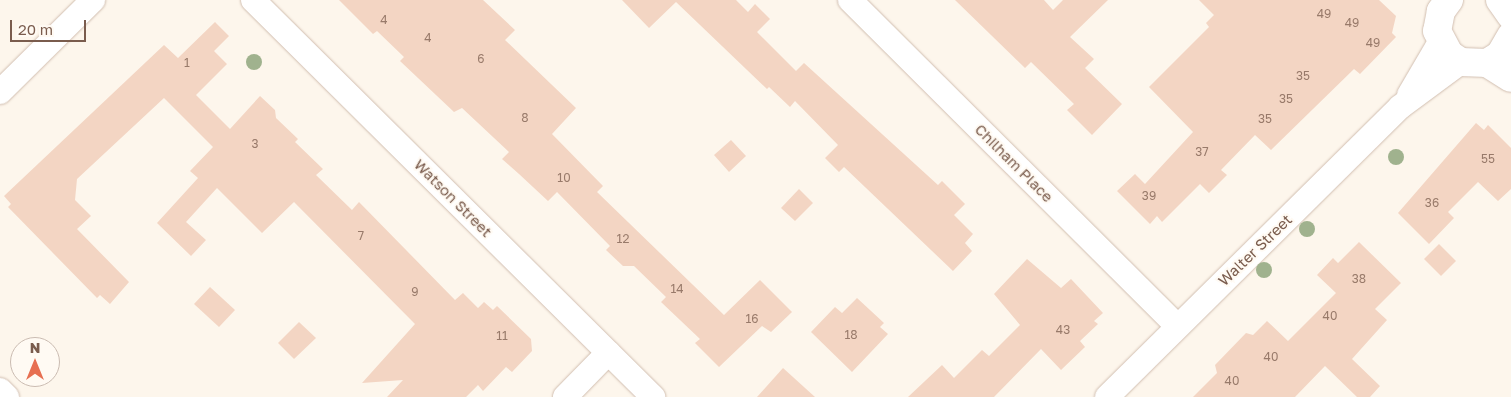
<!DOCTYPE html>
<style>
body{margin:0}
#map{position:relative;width:1511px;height:397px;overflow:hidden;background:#fdf6ec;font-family:"Golos Text",sans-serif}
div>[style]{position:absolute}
.building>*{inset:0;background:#f3d5c3}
.roads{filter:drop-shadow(0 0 1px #d1beb0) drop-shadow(0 0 1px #d1beb0)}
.street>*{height:24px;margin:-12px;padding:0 12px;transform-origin:12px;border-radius:12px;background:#fff}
.secondary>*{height:28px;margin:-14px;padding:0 14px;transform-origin:14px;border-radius:14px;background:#fff}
.trees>*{width:16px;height:16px;margin:-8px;border-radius:50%;background:#a0b28e}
span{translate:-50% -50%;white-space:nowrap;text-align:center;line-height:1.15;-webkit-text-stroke:4px #fffaf3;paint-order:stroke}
.number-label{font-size:12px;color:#987a6a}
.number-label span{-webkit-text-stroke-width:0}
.street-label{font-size:15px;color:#7a5c4d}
.north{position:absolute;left:10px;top:337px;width:50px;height:50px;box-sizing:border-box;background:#fffaf3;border:1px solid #cabbb1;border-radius:50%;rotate:0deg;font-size:14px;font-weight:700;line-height:20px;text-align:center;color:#7a5c4d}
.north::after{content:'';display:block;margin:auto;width:18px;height:22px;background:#e76f51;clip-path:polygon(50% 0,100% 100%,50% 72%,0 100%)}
.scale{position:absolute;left:10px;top:20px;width:76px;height:22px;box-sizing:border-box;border:2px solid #7a5c4d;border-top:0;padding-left:6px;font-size:15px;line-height:18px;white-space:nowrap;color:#7a5c4d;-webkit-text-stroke:4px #fffaf3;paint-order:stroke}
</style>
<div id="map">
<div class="building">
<div style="clip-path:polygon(339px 0,483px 0,515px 30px,505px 40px,576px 108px,552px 134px,603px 186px,597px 192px,724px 315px,760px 280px,792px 312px,771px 332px,762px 326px,719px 367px,695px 343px,700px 339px,661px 302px,666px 297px,634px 266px,623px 266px,606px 250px,610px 246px,557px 192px,548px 201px,519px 174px,502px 159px,509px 152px,462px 108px,454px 112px,400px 61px,404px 57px,377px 31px,373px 34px)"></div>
<div style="clip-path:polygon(622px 0,736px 0,748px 12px,755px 4px,770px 19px,757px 32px,796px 71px,804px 63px,938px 185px,942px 181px,965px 204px,954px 215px,973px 234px,965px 243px,972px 251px,953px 271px,844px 167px,839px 172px,825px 158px,838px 145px,795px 101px,790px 107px,769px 87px,767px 89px,676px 2px,649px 28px)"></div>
<div style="clip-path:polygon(955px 0,1044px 0,1053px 10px,1063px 0,1108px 0,1070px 37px,1094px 59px,1085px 68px,1122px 104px,1092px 135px,1067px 110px,1074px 104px,1031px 62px,1025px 68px)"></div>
<div style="clip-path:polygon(1199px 0,1379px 0,1396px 16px,1392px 33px,1396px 37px,1360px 74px,1354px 69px,1271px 150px,1255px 135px,1221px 170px,1227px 175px,1209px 193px,1200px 184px,1162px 222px,1157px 216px,1150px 224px,1117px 191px,1135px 174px,1145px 184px,1193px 132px,1149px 87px,1209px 27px,1206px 23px,1214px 15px)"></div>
<div style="clip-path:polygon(215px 22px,229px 36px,214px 51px,227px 64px,196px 95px,230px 129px,260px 96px,275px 110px,276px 118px,298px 139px,295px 142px,323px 169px,316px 175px,352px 210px,359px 202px,455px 300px,463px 293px,478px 308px,484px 302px,493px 310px,497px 306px,531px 339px,532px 351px,512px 372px,506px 367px,483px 391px,478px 385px,466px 397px,387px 397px,403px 380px,362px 383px,415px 324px,294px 202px,262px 233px,217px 188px,186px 222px,206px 240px,191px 256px,157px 223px,198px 178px,190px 171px,213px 147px,164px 98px,77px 179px,75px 200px,91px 216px,77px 229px,129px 282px,110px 304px,100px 295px,97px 298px,8px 207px,11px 204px,4px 196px,164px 45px,178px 58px)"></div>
<div style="clip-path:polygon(1476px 123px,1484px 130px,1488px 125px,1511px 148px,1511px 189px,1498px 201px,1478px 182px,1448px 212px,1454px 218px,1429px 244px,1398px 213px)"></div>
<div style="clip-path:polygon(731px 140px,746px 156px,729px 172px,714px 155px)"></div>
<div style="clip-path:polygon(799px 189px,813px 203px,795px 221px,781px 208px)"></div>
<div style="clip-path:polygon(1359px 242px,1401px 283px,1375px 309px,1387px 320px,1352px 359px,1380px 386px,1370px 397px,1357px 397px,1325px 366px,1295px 397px,1193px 397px,1217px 373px,1215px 365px,1246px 333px,1253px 335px,1267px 321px,1288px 341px,1336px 293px,1317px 275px,1333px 258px,1338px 263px)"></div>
<div style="clip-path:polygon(1439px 244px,1456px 261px,1441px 276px,1424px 259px)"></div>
<div style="clip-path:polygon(1027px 259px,1061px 288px,1071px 279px,1103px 313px,1094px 321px,1098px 324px,1080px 341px,1085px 347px,1061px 370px,1041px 349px,994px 397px,908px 397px,942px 365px,954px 378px,982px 350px,989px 356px,1020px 325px,994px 294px)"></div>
<div style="clip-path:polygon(210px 287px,235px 310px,219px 327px,194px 304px)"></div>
<div style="clip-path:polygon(857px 298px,884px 323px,880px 327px,888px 334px,852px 372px,811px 332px,835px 307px,842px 313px)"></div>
<div style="clip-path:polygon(299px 322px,316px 338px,294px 359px,278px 343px)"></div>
<div style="clip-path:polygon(783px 368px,815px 397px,757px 397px)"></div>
</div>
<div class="roads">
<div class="street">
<div style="left:253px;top:0;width:564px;rotate:44.78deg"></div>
<div style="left:850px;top:0;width:462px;rotate:44.9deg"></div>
<div style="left:0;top:92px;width:131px;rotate:-44.7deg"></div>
<div style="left:1409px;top:95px;width:61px;rotate:-59.7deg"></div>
<div style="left:0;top:390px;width:10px;rotate:45deg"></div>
<div style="left:565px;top:397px;width:62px;rotate:-45.7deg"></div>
<div style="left:1107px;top:397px;width:412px;rotate:-44.7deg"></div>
<div style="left:1400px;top:107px;width:76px;rotate:-36.4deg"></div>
</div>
<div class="secondary">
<div style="left:1449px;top:0;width:14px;rotate:126deg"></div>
<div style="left:1441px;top:11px;width:20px;rotate:101deg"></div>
<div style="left:1437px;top:31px;width:26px;rotate:62deg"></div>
<div style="left:1449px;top:54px;width:14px;rotate:34deg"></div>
<div style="left:1461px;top:62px;width:26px;rotate:2deg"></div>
<div style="left:1487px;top:63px;width:15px;rotate:-32deg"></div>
<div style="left:1500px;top:55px;width:22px;rotate:-60deg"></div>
<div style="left:1500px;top:0;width:19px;rotate:55deg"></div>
<div style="left:1487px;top:63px;width:28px;rotate:32deg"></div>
</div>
</div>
<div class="trees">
<div style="left:254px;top:62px"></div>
<div style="left:1396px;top:157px"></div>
<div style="left:1307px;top:229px"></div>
<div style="left:1264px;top:270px"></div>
</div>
<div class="number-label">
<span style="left:1324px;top:14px">49</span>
<span style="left:384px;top:20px">4</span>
<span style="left:1352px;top:23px">49</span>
<span style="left:428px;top:38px">4</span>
<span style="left:1373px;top:43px">49</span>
<span style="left:481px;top:59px">6</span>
<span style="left:187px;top:63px">1</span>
<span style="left:1303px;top:76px">35</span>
<span style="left:1286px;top:99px">35</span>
<span style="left:525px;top:118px">8</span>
<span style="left:1265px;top:119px">35</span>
<span style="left:255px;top:144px">3</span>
<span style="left:1202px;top:152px">37</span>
<span style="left:1488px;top:159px">55</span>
<span style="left:564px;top:178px">10</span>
<span style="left:1149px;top:196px">39</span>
<span style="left:1432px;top:203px">36</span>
<span style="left:361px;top:236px">7</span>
<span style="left:623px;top:239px">12</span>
<span style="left:1359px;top:279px">38</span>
<span style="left:677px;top:289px">14</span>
<span style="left:415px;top:292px">9</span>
<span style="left:1330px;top:316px">40</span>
<span style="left:752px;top:319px">16</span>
<span style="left:1063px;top:330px">43</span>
<span style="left:851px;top:335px">18</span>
<span style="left:502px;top:336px">11</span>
<span style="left:1271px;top:357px">40</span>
<span style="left:1232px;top:381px">40</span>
</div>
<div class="street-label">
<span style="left:1014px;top:163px;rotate:45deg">Chilham Place</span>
<span style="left:453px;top:198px;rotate:45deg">Watson Street</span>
<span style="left:1255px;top:250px;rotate:-44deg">Walter Street</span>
</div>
<div class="north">N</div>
<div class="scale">20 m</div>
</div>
